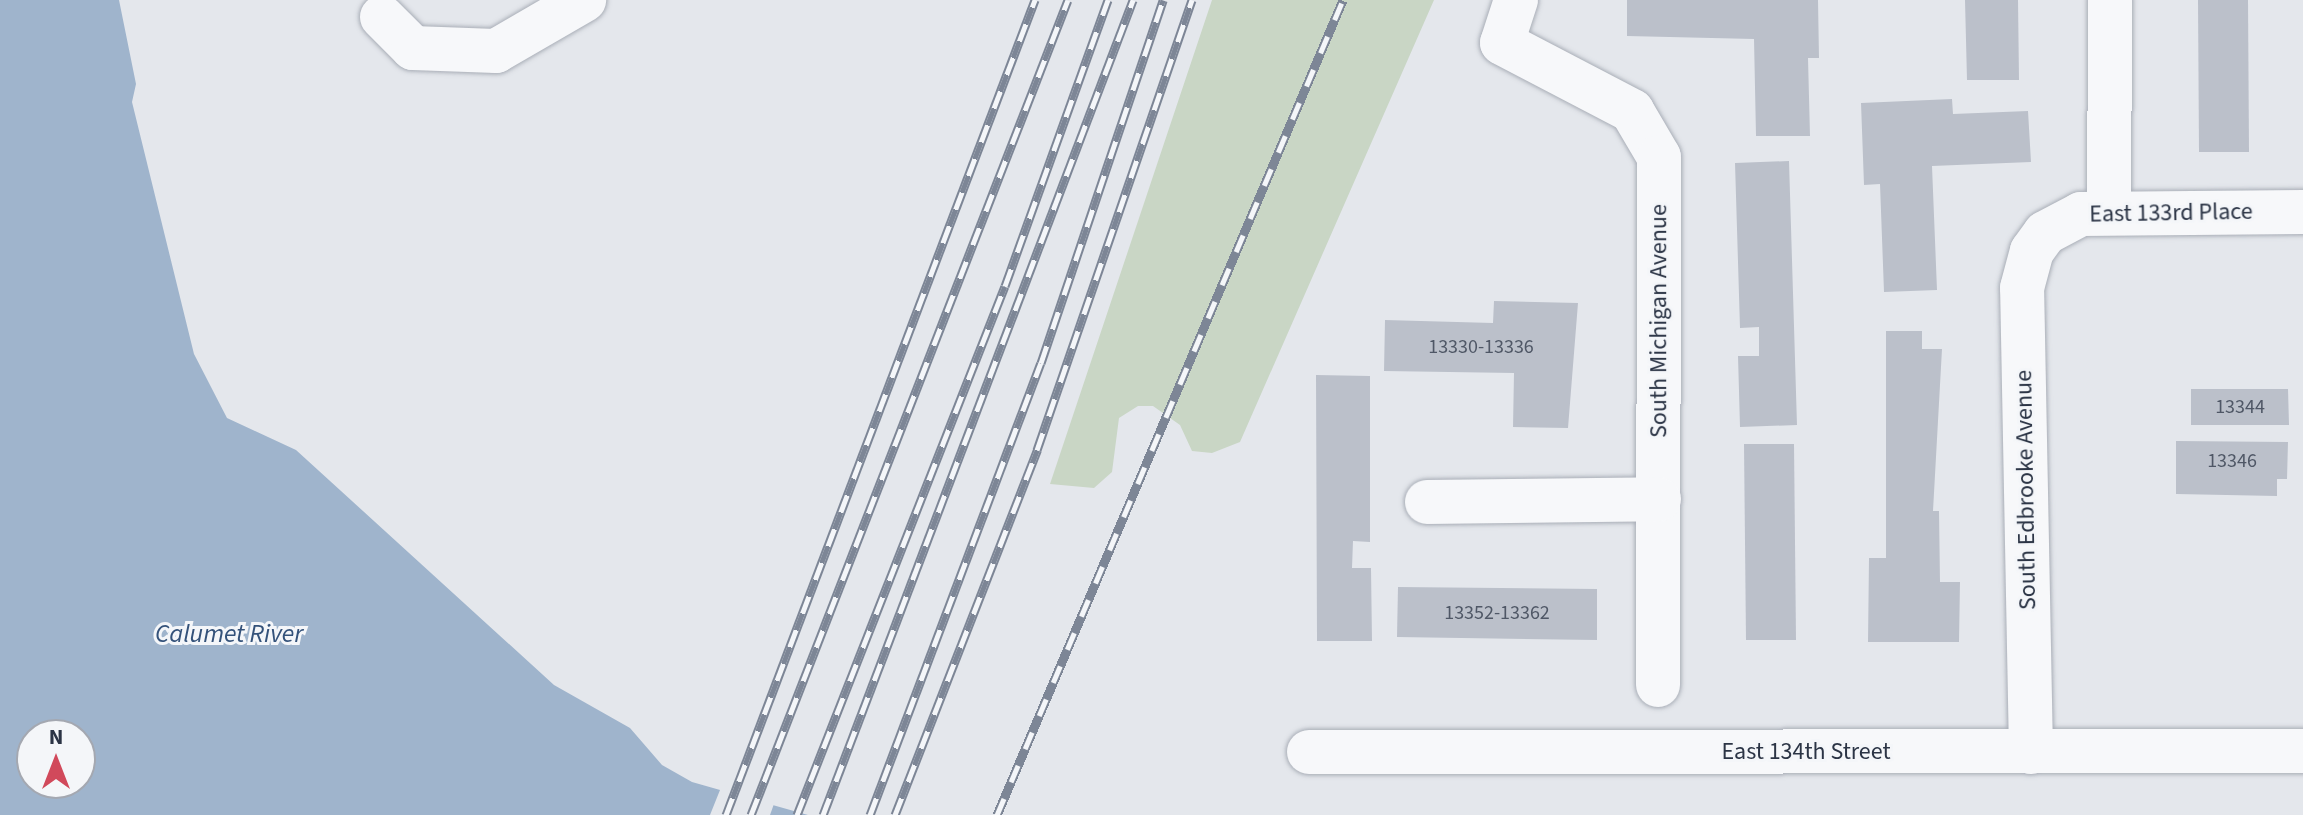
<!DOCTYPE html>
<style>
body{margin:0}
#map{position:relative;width:2303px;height:815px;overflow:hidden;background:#e4e7ec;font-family:"Source Sans 3",sans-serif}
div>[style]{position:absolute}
.green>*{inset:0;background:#c9d6c5}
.water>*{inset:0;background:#9fb4cc}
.pier>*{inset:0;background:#e4e7ec}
.building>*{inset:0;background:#bbc0ca}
.roads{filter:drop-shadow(0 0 2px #a9aeb7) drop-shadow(0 0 2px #a9aeb7)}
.minor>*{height:44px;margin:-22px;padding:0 22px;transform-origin:22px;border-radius:22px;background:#f7f8fa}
.rail>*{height:9px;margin-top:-4.5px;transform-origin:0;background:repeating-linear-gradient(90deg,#f4f6f9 0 18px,#7d8696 0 36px);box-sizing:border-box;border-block:2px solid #7d8696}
span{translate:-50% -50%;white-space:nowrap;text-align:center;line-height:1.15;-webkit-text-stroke:6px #f4f6f9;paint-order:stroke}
.number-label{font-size:20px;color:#4f5766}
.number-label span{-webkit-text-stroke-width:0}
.street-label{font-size:24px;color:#2b3445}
.water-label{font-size:26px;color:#34527a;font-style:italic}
.north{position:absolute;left:16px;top:719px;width:80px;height:80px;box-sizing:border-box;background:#f4f6f9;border:2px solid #a4a8b1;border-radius:50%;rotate:0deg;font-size:22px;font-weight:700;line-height:32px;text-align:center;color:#2b3445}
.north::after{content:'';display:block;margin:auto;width:28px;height:36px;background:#d1495b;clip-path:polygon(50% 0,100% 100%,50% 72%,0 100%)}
</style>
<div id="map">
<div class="green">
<div style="clip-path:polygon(1212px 0,1434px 0,1240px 442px,1212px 453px,1192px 451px,1180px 425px,1153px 406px,1138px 406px,1119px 418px,1112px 472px,1094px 488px,1050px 484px)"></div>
</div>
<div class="water">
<div style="clip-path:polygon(evenodd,0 0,119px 0,136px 84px,132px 102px,194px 354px,227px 418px,296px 450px,554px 685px,630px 728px,662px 765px,692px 782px,808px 815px,0 815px,0 0,32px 735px,80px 735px,80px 783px,32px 783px,32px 735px)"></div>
</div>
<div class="pier">
<div style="clip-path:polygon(722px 785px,775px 801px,770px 815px,710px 815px)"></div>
</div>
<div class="building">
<div style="clip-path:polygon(1627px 0,1818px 0,1819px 58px,1808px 58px,1810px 136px,1756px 136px,1754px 39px,1627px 36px)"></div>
<div style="clip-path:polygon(1965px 0,2018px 0,2019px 80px,1967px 80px)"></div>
<div style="clip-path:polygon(2198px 0,2248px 0,2249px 152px,2199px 152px)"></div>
<div style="clip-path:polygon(1952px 99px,1953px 114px,2028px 111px,2031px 162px,1932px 166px,1937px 290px,1884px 292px,1880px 184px,1864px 185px,1861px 103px)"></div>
<div style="clip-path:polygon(1789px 161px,1797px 425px,1740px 427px,1738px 356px,1759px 356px,1759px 327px,1740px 328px,1735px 163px)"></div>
<div style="clip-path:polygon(1494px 301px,1578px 303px,1568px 428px,1513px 427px,1514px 373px,1384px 371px,1385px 320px,1493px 323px)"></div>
<div style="clip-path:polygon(1886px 331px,1922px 331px,1922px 349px,1942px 349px,1933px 511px,1939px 511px,1940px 582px,1960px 582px,1959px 642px,1868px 642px,1869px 558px,1886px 558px)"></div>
<div style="clip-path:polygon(1316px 375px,1370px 376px,1370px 542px,1353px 541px,1352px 568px,1371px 568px,1372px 641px,1317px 641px)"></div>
<div style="clip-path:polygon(2191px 389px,2288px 389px,2289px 425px,2191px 425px)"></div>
<div style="clip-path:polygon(2176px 441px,2288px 442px,2287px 479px,2277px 479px,2277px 496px,2176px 494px)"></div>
<div style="clip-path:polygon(1744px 444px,1794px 444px,1796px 640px,1746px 640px)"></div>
<div style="clip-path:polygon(1398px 587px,1597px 589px,1597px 640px,1397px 637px)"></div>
</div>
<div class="roads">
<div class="minor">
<div style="left:1516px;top:0;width:45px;rotate:108deg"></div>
<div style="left:1502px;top:43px;width:147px;rotate:27.6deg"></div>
<div style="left:1632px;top:111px;width:53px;rotate:59.6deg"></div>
<div style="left:1659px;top:157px;width:528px;rotate:90.11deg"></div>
<div style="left:382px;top:17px;width:44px;rotate:45deg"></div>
<div style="left:413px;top:48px;width:83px;rotate:2.1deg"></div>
<div style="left:496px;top:51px;width:102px;rotate:-30.1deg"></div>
<div style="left:2109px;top:210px;width:210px;rotate:-89.7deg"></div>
<div style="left:1427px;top:502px;width:232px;rotate:-0.7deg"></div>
<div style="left:1309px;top:752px;width:994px;rotate:-0.06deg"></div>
<div style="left:2031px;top:752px;width:464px;rotate:-91.1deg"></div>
<div style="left:2022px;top:288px;width:38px;rotate:-75deg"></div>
<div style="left:2032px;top:251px;width:22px;rotate:-54deg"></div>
<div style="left:2045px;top:233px;width:41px;rotate:-27.8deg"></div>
<div style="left:2081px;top:214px;width:222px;rotate:-0.5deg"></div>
</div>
</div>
<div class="rail">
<div style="left:726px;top:815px;width:872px;rotate:-69.24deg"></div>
<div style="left:751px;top:815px;width:874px;rotate:-68.75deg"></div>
<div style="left:797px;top:815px;width:568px;rotate:-68.54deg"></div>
<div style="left:1005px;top:286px;width:304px;rotate:-70.2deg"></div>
<div style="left:823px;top:815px;width:872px;rotate:-69.17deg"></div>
<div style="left:870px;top:815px;width:483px;rotate:-69.3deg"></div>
<div style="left:1041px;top:363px;width:383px;rotate:-71.4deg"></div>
<div style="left:895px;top:815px;width:392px;rotate:-68.7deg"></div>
<div style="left:1037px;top:450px;width:476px;rotate:-71deg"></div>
<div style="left:997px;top:815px;width:885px;rotate:-67deg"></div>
</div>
<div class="number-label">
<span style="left:1481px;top:347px">13330-13336</span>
<span style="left:2240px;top:407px">13344</span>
<span style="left:2232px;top:461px">13346</span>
<span style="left:1497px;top:613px">13352-13362</span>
</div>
<div class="street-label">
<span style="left:2171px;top:213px;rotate:-1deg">East 133rd Place</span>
<span style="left:1659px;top:321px;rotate:-90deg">South Michigan Avenue</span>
<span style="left:2026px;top:490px;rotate:-91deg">South Edbrooke Avenue</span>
<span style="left:1806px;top:752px">East 134th Street</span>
</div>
<div class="water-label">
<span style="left:229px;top:634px">Calumet River</span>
</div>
<div class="north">N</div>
</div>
